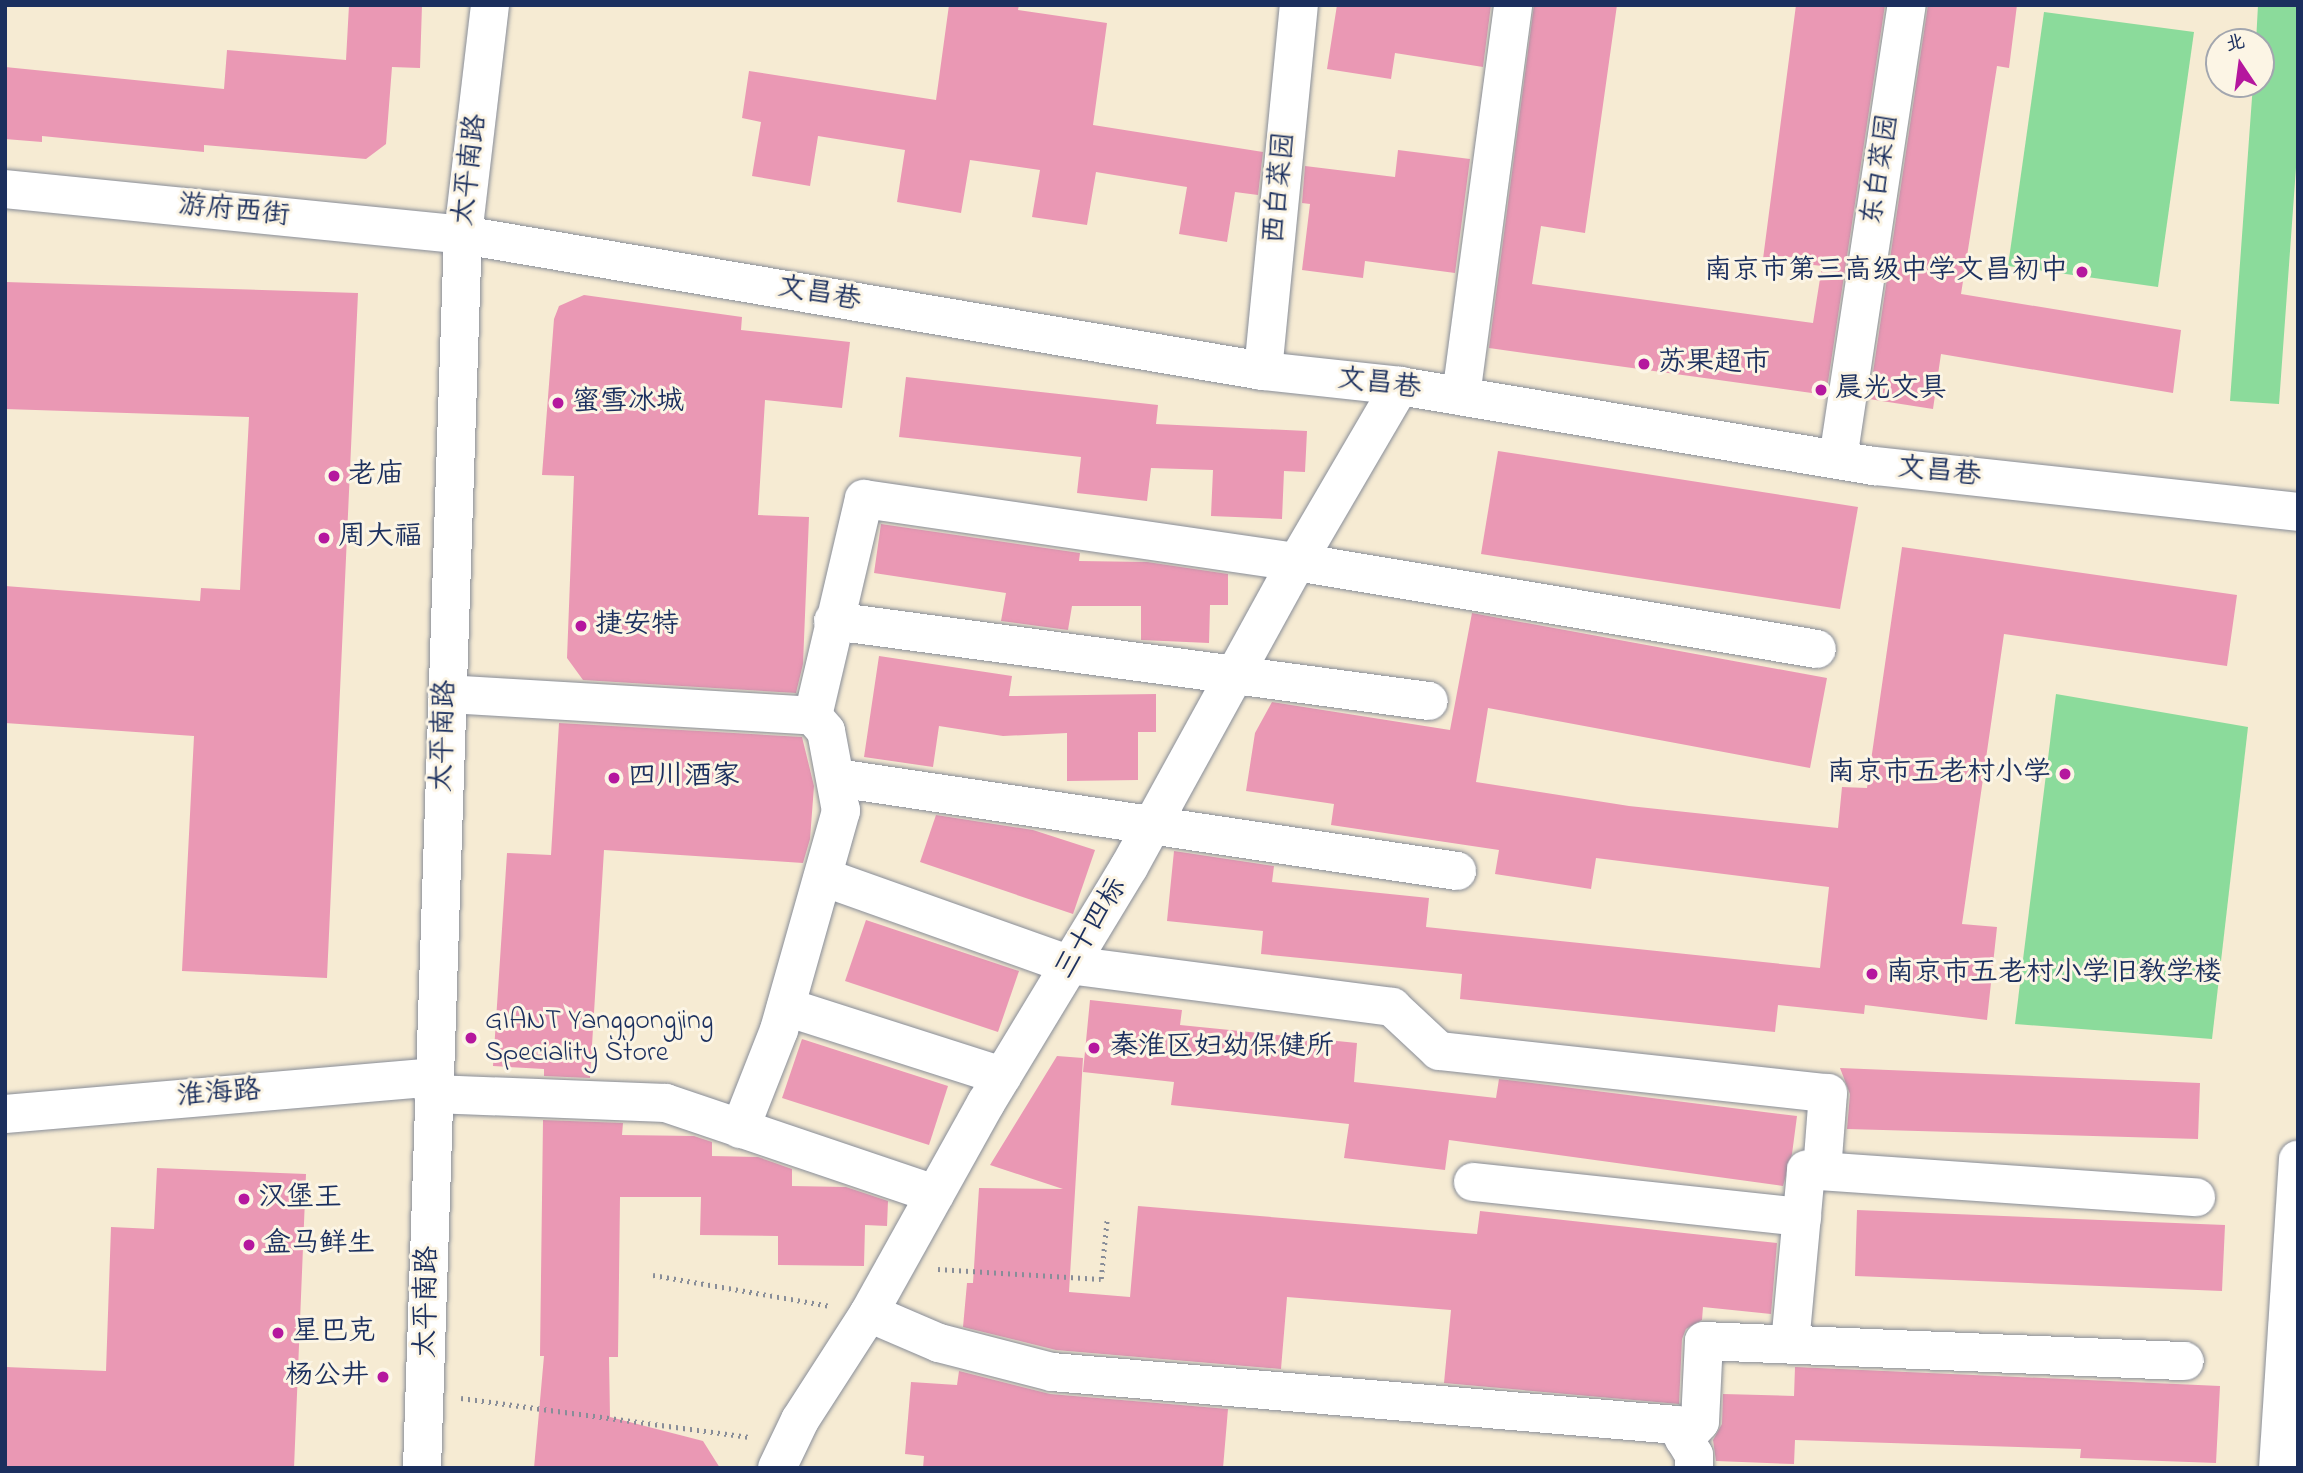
<!DOCTYPE html>
<meta charset="utf-8">
<style>
body{margin:0}
#map{position:relative;width:2303px;height:1473px;overflow:hidden;background:#f6ebd3;font-family:"Indie Flower","LXGW WenKai TC",sans-serif}
div>[style]{position:absolute}
.green>*{inset:0;background:#8bdb9b}
.building>*{inset:0;background:#ea98b4}
.path>*{height:4.5px;margin-top:-2.25px;transform-origin:0;background:repeating-linear-gradient(90deg,#888d98 0 2px,transparent 0 7px)}
.roads{filter:drop-shadow(0 0 2px #888d98) drop-shadow(0 0 2px #888d98)}
.minor>*{height:38px;margin:-19px;padding:0 19px;transform-origin:19px;border-radius:19px;background:#fff}
.major>*{height:38px;margin:-19px;padding:0 19px;transform-origin:19px;border-radius:19px;background:#fff}
.dots>*{width:19px;height:19px;translate:-50% -50%;box-sizing:border-box;border:4px solid #fcf5e5;border-radius:50%}
span{translate:-50% -50%;white-space:nowrap;text-align:center;line-height:1.15;-webkit-text-stroke:6px #fcf5e5;paint-order:stroke}
.street-label{font-size:28px;color:#1b2f5e}
.poi-label{font-size:28px;color:#1b2f5e}
.right{translate:-100% -50%;text-align:right}
.left{translate:0 -50%;text-align:left}
.frame{position:absolute;inset:0;border:7px solid #1b2f5e;pointer-events:none}
.north{position:absolute;left:2205px;top:28px;width:70px;height:70px;box-sizing:border-box;background:#fcf5e5;border:2px solid #a2a6af;border-radius:50%;rotate:347deg;font-size:19px;font-weight:700;line-height:28px;text-align:center;color:#1b2f5e}
.north::after{content:'';display:block;margin:auto;width:24px;height:32px;background:#b5179e;clip-path:polygon(50% 0,100% 100%,50% 72%,0 100%)}
</style>
<div id="map">
<div class="green">
<div style="clip-path:polygon(2258px 5px,2298px 5px,2298px 140px,2279px 404px,2230px 401px,2253px 84px,2261px 84px,2261px 42px,2256px 42px)"></div>
<div style="clip-path:polygon(2044px 12px,2194px 32px,2158px 287px,2008px 266px)"></div>
<div style="clip-path:polygon(2056px 694px,2248px 727px,2212px 1039px,2015px 1024px)"></div>
</div>
<div class="building">
<div style="clip-path:polygon(349px 5px,422px 5px,420px 68px,392px 67px,386px 144px,366px 159px,204px 145px,204px 152px,42px 136px,42px 142px,5px 139px,5px 67px,224px 89px,227px 50px,346px 60px)"></div>
<div style="clip-path:polygon(949px 5px,1019px 5px,1018px 10px,1107px 23px,1093px 125px,1263px 152px,1258px 195px,1235px 192px,1227px 242px,1179px 234px,1187px 187px,1096px 172px,1087px 225px,1032px 217px,1040px 170px,970px 160px,961px 213px,897px 202px,905px 150px,818px 136px,810px 186px,752px 176px,761px 122px,742px 118px,749px 71px,936px 100px)"></div>
<div style="clip-path:polygon(1337px 5px,1491px 5px,1483px 67px,1395px 53px,1391px 79px,1327px 69px)"></div>
<div style="clip-path:polygon(1534px 5px,1617px 5px,1585px 233px,1541px 226px,1532px 284px,1813px 323px,1822px 266px,1763px 259px,1796px 5px,1885px 5px,1826px 395px,1489px 348px)"></div>
<div style="clip-path:polygon(1928px 5px,2017px 5px,2009px 68px,1997px 66px,1961px 294px,2181px 330px,2173px 393px,1941px 354px,1933px 409px,1869px 399px)"></div>
<div style="clip-path:polygon(1398px 150px,1470px 159px,1455px 273px,1365px 261px,1363px 278px,1302px 270px,1310px 204px,1302px 203px,1305px 166px,1395px 177px)"></div>
<div style="clip-path:polygon(5px 282px,358px 293px,327px 978px,182px 971px,194px 736px,5px 723px,5px 586px,200px 601px,201px 588px,240px 590px,249px 417px,5px 409px)"></div>
<div style="clip-path:polygon(584px 295px,742px 317px,741px 330px,850px 342px,842px 408px,765px 400px,758px 515px,809px 517px,803px 664px,796px 693px,583px 680px,567px 658px,574px 476px,542px 475px,554px 319px,559px 306px)"></div>
<div style="clip-path:polygon(906px 377px,1158px 405px,1156px 424px,1307px 431px,1305px 472px,1284px 471px,1282px 519px,1211px 516px,1213px 470px,1151px 468px,1147px 501px,1077px 493px,1081px 457px,899px 437px)"></div>
<div style="clip-path:polygon(1498px 451px,1858px 507px,1840px 609px,1481px 554px)"></div>
<div style="clip-path:polygon(881px 524px,1080px 553px,1079px 561px,1147px 562px,1228px 574px,1228px 605px,1210px 605px,1209px 643px,1141px 640px,1141px 606px,1072px 606px,1068px 630px,1001px 621px,1006px 593px,874px 573px)"></div>
<div style="clip-path:polygon(1902px 547px,2237px 595px,2227px 666px,2004px 634px,1962px 924px,1997px 927px,1987px 1020px,1865px 1005px,1864px 1014px,1778px 1005px,1775px 1032px,1460px 999px,1462px 974px,1261px 954px,1263px 931px,1167px 921px,1174px 851px,1274px 866px,1272px 882px,1429px 898px,1426px 927px,1820px 968px,1829px 887px,1596px 858px,1591px 889px,1495px 874px,1499px 850px,1331px 825px,1334px 804px,1246px 791px,1255px 733px,1272px 702px,1450px 730px,1472px 613px,1827px 678px,1810px 768px,1488px 708px,1476px 782px,1629px 806px,1838px 828px,1842px 787px,1867px 788px)"></div>
<div style="clip-path:polygon(879px 656px,1012px 676px,1009px 696px,1156px 694px,1156px 732px,1138px 732px,1138px 780px,1067px 781px,1067px 733px,1003px 736px,939px 726px,933px 767px,864px 757px)"></div>
<div style="clip-path:polygon(559px 723px,802px 737px,814px 786px,810px 839px,803px 863px,604px 850px,590px 1078px,544px 1076px,544px 1069px,493px 1066px,507px 853px,551px 855px)"></div>
<div style="clip-path:polygon(936px 815px,1033px 830px,1095px 850px,1073px 914px,920px 862px)"></div>
<div style="clip-path:polygon(866px 920px,1019px 971px,998px 1032px,845px 981px)"></div>
<div style="clip-path:polygon(1090px 1000px,1182px 1010px,1180px 1025px,1357px 1043px,1354px 1082px,1496px 1098px,1499px 1079px,1797px 1116px,1792px 1154px,1783px 1186px,1449px 1140px,1445px 1170px,1344px 1158px,1349px 1124px,1171px 1105px,1174px 1082px,1083px 1072px)"></div>
<div style="clip-path:polygon(802px 1039px,948px 1086px,929px 1145px,782px 1098px)"></div>
<div style="clip-path:polygon(1057px 1056px,1083px 1058px,1069px 1292px,1130px 1297px,1138px 1206px,1477px 1234px,1480px 1211px,1777px 1243px,1771px 1314px,1703px 1307px,1702px 1320px,1686px 1329px,1682px 1339px,1679px 1404px,1444px 1383px,1451px 1310px,1287px 1297px,1281px 1369px,1056px 1350px,963px 1327px,967px 1283px,973px 1283px,979px 1188px,1063px 1189px,990px 1165px)"></div>
<div style="clip-path:polygon(1840px 1068px,2200px 1083px,2198px 1139px,1847px 1129px,1850px 1094px)"></div>
<div style="clip-path:polygon(543px 1120px,623px 1123px,622px 1135px,694px 1136px,712px 1142px,712px 1156px,758px 1157px,792px 1169px,792px 1186px,846px 1187px,888px 1201px,887px 1226px,865px 1225px,864px 1266px,778px 1265px,778px 1236px,700px 1235px,701px 1197px,620px 1197px,618px 1357px,609px 1357px,610px 1417px,703px 1441px,720px 1468px,534px 1468px,544px 1356px,540px 1356px)"></div>
<div style="clip-path:polygon(157px 1168px,306px 1174px,294px 1468px,5px 1468px,5px 1367px,106px 1371px,111px 1227px,154px 1229px)"></div>
<div style="clip-path:polygon(1857px 1210px,2225px 1225px,2222px 1291px,1855px 1276px)"></div>
<div style="clip-path:polygon(1795px 1367px,2220px 1386px,2216px 1463px,2080px 1458px,2081px 1449px,1795px 1440px,1794px 1464px,1716px 1461px,1713px 1440px,1722px 1424px,1723px 1394px,1794px 1396px)"></div>
<div style="clip-path:polygon(959px 1371px,1050px 1394px,1228px 1409px,1223px 1468px,923px 1468px,924px 1456px,905px 1454px,911px 1382px,957px 1385px)"></div>
</div>
<div class="path">
<div style="left:938px;top:1269px;width:163px;rotate:3.5deg"></div>
<div style="left:1101px;top:1279px;width:60px;rotate:-84.3deg"></div>
<div style="left:653px;top:1275px;width:180px;rotate:9.9deg"></div>
<div style="left:461px;top:1398px;width:293px;rotate:7.7deg"></div>
</div>
<div class="roads">
<div class="minor">
<div style="left:5px;top:189px;width:460px;rotate:5.7deg"></div>
<div style="left:463px;top:235px;width:811px;rotate:9.65deg"></div>
<div style="left:1263px;top:371px;width:138px;rotate:6.2deg"></div>
<div style="left:1400px;top:386px;width:482px;rotate:9.6deg"></div>
<div style="left:1875px;top:466px;width:425px;rotate:6.2deg"></div>
<div style="left:1263px;top:371px;width:368px;rotate:-84.4deg"></div>
<div style="left:1461px;top:396px;width:394px;rotate:-82.4deg"></div>
<div style="left:1838px;top:459px;width:459px;rotate:-81.4deg"></div>
<div style="left:833px;top:621px;width:601px;rotate:7.65deg"></div>
<div style="left:447px;top:694px;width:367px;rotate:3.4deg"></div>
<div style="left:813px;top:716px;width:223px;rotate:-76.8deg"></div>
<div style="left:864px;top:499px;width:438px;rotate:8.3deg"></div>
<div style="left:1297px;top:562px;width:527px;rotate:9.5deg"></div>
<div style="left:837px;top:778px;width:627px;rotate:8.53deg"></div>
<div style="left:823px;top:877px;width:262px;rotate:19.6deg"></div>
<div style="left:1070px;top:965px;width:325px;rotate:7.4deg"></div>
<div style="left:1392px;top:1007px;width:64px;rotate:43.1deg"></div>
<div style="left:1439px;top:1051px;width:391px;rotate:6.2deg"></div>
<div style="left:1828px;top:1093px;width:78px;rotate:94.4deg"></div>
<div style="left:786px;top:1007px;width:227px;rotate:17.7deg"></div>
<div style="left:433px;top:1094px;width:233px;rotate:2.2deg"></div>
<div style="left:666px;top:1103px;width:284px;rotate:18.7deg"></div>
<div style="left:5px;top:1114px;width:430px;rotate:-4.9deg"></div>
<div style="left:740px;top:1129px;width:106px;rotate:-68.5deg"></div>
<div style="left:779px;top:1030px;width:228px;rotate:-74.2deg"></div>
<div style="left:841px;top:811px;width:81px;rotate:-100.6deg"></div>
<div style="left:826px;top:731px;width:20px;rotate:-131deg"></div>
<div style="left:1473px;top:1182px;width:331px;rotate:6.1deg"></div>
<div style="left:869px;top:1313px;width:76px;rotate:23.2deg"></div>
<div style="left:939px;top:1343px;width:117px;rotate:14.4deg"></div>
<div style="left:1052px;top:1372px;width:626px;rotate:4.85deg"></div>
<div style="left:1676px;top:1425px;width:35px;rotate:59deg"></div>
<div style="left:1694px;top:1455px;width:13px;rotate:90deg"></div>
<div style="left:1790px;top:1344px;width:175px;rotate:-84.7deg"></div>
<div style="left:1806px;top:1170px;width:391px;rotate:4deg"></div>
<div style="left:1684px;top:1439px;width:23px;rotate:-47deg"></div>
<div style="left:1700px;top:1422px;width:81px;rotate:-87.2deg"></div>
<div style="left:1704px;top:1341px;width:481px;rotate:2.4deg"></div>
<div style="left:777px;top:1468px;width:53px;rotate:-64.4deg"></div>
<div style="left:800px;top:1420px;width:127px;rotate:-57.2deg"></div>
<div style="left:869px;top:1313px;width:240px;rotate:-60.9deg"></div>
<div style="left:986px;top:1103px;width:276px;rotate:-58.8deg"></div>
<div style="left:1129px;top:867px;width:348px;rotate:-61.2deg"></div>
<div style="left:1297px;top:562px;width:204px;rotate:-59.7deg"></div>
<div style="left:2278px;top:1468px;width:309px;rotate:-86.3deg"></div>
</div>
<div class="major">
<div style="left:422px;top:1468px;width:1234px;rotate:-88.1deg"></div>
<div style="left:463px;top:235px;width:232px;rotate:-83.3deg"></div>
</div>
</div>
<div class="dots">
<div style="left:2082px;top:272px;background:#b5179e"></div>
<div style="left:1644px;top:364px;background:#b5179e"></div>
<div style="left:1821px;top:390px;background:#b5179e"></div>
<div style="left:558px;top:403px;background:#b5179e"></div>
<div style="left:334px;top:476px;background:#b5179e"></div>
<div style="left:324px;top:538px;background:#b5179e"></div>
<div style="left:581px;top:626px;background:#b5179e"></div>
<div style="left:2065px;top:774px;background:#b5179e"></div>
<div style="left:614px;top:778px;background:#b5179e"></div>
<div style="left:1872px;top:974px;background:#b5179e"></div>
<div style="left:471px;top:1038px;background:#b5179e"></div>
<div style="left:1094px;top:1048px;background:#b5179e"></div>
<div style="left:244px;top:1199px;background:#b5179e"></div>
<div style="left:249px;top:1245px;background:#b5179e"></div>
<div style="left:278px;top:1333px;background:#b5179e"></div>
<div style="left:383px;top:1377px;background:#b5179e"></div>
</div>
<div class="street-label">
<span style="left:471px;top:170px;rotate:-83deg">太平南路</span>
<span style="left:1882px;top:170px;rotate:-81deg">东白菜园</span>
<span style="left:1281px;top:188px;rotate:-84deg">西白菜园</span>
<span style="left:234px;top:212px;rotate:6deg">游府西街</span>
<span style="left:819px;top:295px;rotate:10deg">文昌巷</span>
<span style="left:1379px;top:385px;rotate:7deg">文昌巷</span>
<span style="left:1939px;top:473px;rotate:6deg">文昌巷</span>
<span style="left:445px;top:736px;rotate:-88deg">太平南路</span>
<span style="left:1092px;top:929px;rotate:-59deg">三十四标</span>
<span style="left:219px;top:1095px;rotate:-5deg">淮海路</span>
<span style="left:428px;top:1302px;rotate:-89deg">太平南路</span>
</div>
<div class="poi-label">
<span class="right" style="left:2068px;top:272px">南京市第三高级中学文昌初中</span>
<span class="left" style="left:1658px;top:364px">苏果超市</span>
<span class="left" style="left:1835px;top:390px">晨光文具</span>
<span class="left" style="left:572px;top:403px">蜜雪冰城</span>
<span class="left" style="left:348px;top:476px">老庙</span>
<span class="left" style="left:338px;top:538px">周大福</span>
<span class="left" style="left:595px;top:626px">捷安特</span>
<span class="right" style="left:2051px;top:774px">南京市五老村小学</span>
<span class="left" style="left:628px;top:778px">四川酒家</span>
<span class="left" style="left:1886px;top:974px">南京市五老村小学旧教学楼</span>
<span class="left" style="left:485px;top:1038px">GIANT Yanggongjing<br>Speciality Store</span>
<span class="left" style="left:1110px;top:1048px">秦淮区妇幼保健所</span>
<span class="left" style="left:258px;top:1199px">汉堡王</span>
<span class="left" style="left:263px;top:1245px">盒马鲜生</span>
<span class="left" style="left:292px;top:1333px">星巴克</span>
<span class="right" style="left:369px;top:1377px">杨公井</span>
</div>
<div class="frame"></div>
<div class="north">北</div>
</div>
